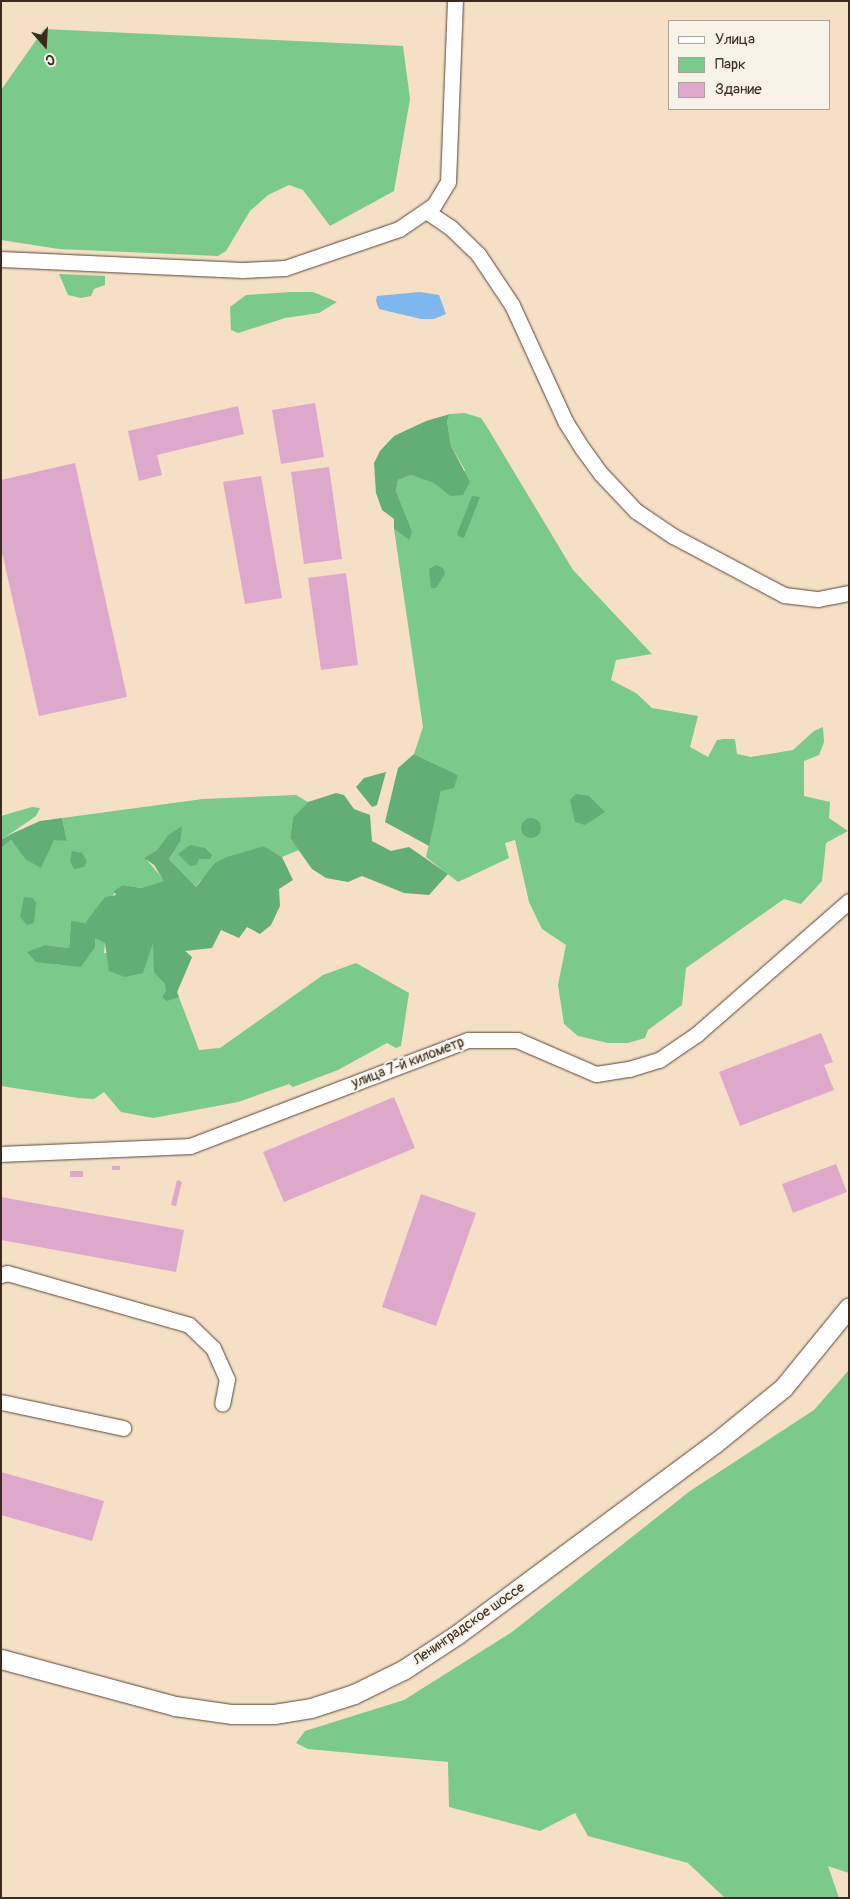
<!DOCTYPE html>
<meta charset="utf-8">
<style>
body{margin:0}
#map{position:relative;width:850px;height:1899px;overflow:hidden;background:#f5dfc5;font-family:Pangolin,sans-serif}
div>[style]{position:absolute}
.green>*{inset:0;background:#79ca8b}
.forest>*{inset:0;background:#62ae77}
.round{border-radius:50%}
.water>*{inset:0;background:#7eb6ee}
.building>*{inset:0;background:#dea8cc}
.roads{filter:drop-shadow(0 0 1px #574537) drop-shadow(0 0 1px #574537)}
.minor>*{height:15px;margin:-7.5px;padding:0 7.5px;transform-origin:7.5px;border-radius:7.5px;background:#fff}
.major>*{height:19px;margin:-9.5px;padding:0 9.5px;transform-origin:9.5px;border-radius:9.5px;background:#fff}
span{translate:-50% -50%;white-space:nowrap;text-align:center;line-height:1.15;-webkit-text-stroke:4px #f7f3e8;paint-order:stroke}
.street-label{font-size:14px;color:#3b2a1e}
.frame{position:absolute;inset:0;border:2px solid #3b2a1e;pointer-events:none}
.legend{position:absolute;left:668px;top:20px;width:162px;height:90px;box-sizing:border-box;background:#f7f3e8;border:1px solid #aca397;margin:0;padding:6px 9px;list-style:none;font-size:15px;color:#3b2a1e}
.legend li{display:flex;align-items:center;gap:10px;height:25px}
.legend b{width:25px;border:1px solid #aca397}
.north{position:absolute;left:20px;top:20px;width:50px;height:50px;-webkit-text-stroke:4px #f7f3e8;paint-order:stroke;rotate:161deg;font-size:14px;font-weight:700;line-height:20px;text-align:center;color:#3b2a1e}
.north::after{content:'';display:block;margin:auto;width:18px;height:22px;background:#3b2a1e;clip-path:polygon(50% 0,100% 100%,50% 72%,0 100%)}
</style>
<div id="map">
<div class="green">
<div style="clip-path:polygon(44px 29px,403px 46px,410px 99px,394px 191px,330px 226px,303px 190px,289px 185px,268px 195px,250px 211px,226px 251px,218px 256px,59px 249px,1px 240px,1px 90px)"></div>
<div style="clip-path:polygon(59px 274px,105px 276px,105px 285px,94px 289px,91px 296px,81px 298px,68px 295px)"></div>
<div style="clip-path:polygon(291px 292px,313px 292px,337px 302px,319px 313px,285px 318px,238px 333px,231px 330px,230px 307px,246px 295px)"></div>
<div style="clip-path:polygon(465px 413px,481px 418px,487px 427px,573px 570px,652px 654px,616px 660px,611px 680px,636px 693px,652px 708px,698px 716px,690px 747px,708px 757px,717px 740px,724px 739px,735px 739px,737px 754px,751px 757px,793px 750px,814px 731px,823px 727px,824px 742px,819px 755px,804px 761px,804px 796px,830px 802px,829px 818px,848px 831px,826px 843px,822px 881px,801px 904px,784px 899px,686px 968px,682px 1005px,648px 1030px,645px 1038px,628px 1043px,608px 1043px,578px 1036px,564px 1024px,558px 985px,566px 945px,542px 929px,529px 902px,515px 840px,505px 843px,509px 858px,458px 882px,426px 857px,441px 791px,458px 775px,414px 754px,423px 727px,394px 529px,410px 541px,412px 531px,396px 491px,398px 480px,411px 475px,435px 483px,450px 496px,465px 470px,451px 446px,447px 421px,450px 414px)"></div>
<div style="clip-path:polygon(296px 795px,308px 802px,293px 817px,290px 838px,299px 850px,282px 857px,264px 846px,200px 881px,196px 887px,169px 859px,180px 842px,167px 836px,157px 850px,145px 858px,165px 881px,141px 888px,123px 885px,85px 923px,71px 922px,69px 948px,45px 945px,28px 952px,59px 965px,95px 937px,105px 943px,104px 953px,148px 954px,153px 941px,182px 949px,192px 957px,177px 992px,199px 1050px,220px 1048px,323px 975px,356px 963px,409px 993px,401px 1046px,396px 1048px,387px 1043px,338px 1070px,293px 1087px,289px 1084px,238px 1102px,153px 1118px,121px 1112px,104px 1092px,94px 1099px,78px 1098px,1px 1086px,1px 848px,11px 840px,25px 859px,45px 853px,54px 839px,67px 841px,62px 818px,203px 799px)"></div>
<div style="clip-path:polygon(32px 807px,40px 808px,36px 816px,1px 840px,1px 816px)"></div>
<div style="clip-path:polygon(849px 1370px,849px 1873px,828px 1866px,839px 1898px,725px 1898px,688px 1863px,588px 1836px,575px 1813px,540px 1831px,449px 1807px,448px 1762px,308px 1749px,296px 1743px,305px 1731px,404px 1700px,512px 1632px,690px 1491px,814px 1410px)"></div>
</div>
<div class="forest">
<div style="clip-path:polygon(450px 414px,447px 421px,451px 446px,470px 482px,463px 495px,450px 496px,434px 483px,411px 475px,398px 480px,396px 491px,412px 531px,410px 541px,394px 529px,394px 519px,382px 510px,376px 493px,374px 463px,380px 451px,394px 436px,426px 421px)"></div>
<div style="clip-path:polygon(472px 496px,480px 497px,464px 538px,460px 537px,457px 534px)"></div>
<div style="clip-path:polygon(436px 565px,443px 568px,445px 574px,436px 588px,431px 588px,429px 569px)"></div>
<div style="clip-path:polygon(414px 754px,458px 775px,454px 788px,441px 791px,429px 846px,385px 822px,398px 768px)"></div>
<div style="clip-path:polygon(386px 772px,377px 805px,372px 807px,356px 787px,364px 778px)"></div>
<div style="clip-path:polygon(336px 793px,344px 795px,354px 809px,370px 815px,372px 841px,391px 851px,409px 847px,448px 874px,429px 895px,404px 893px,362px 876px,348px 882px,326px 878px,312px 869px,290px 838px,293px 817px,308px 802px)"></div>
<div style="clip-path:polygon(576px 794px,589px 796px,605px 812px,585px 825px,575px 822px,570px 800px)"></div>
<div class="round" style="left:521px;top:818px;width:20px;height:20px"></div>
<div style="clip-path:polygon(62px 818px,67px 841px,54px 840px,41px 868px,25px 859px,11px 840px,1px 848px,1px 840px,11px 834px,40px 821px)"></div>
<div style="clip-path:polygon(182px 826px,180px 842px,169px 859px,196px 887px,215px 863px,227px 857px,264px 846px,282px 857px,293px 880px,279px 889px,280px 906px,271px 925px,260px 934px,247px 927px,239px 938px,221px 930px,212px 948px,185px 951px,192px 957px,177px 992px,179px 997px,167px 1001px,162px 997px,166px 991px,165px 984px,154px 972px,153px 943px,143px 973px,125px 977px,109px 971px,105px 943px,95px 938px,95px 947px,81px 967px,36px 962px,27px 952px,45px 945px,69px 948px,71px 921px,85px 923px,105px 897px,116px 895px,114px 891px,123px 885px,141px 888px,164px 881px,154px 865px,144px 858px,157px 850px,167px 836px)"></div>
<div style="clip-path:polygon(190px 845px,205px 848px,212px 855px,210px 859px,199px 859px,196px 865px,190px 866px,178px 854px)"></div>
<div style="clip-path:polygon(72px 851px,82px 853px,87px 861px,84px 867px,74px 869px,70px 861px)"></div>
<div style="clip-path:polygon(24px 897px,33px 898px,36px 903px,34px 923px,27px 925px,20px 917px)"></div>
</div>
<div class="water">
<div style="clip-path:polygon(420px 292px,439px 295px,446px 314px,434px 319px,421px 319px,379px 309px,376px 301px,377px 296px)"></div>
</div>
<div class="building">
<div style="clip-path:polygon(315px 403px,324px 457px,281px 464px,272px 410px)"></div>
<div style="clip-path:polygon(238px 406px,244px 434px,157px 455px,162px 475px,139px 481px,128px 431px)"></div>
<div style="clip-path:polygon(75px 463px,127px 697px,39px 716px,1px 548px,1px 480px)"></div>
<div style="clip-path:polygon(329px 467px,342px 559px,304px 564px,291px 472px)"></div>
<div style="clip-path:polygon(261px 476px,282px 598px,245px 604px,223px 482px)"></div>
<div style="clip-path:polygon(346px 573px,358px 665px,321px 670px,308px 578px)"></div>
<div style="clip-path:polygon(821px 1033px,833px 1062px,824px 1065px,834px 1090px,740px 1126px,719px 1072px)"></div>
<div style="clip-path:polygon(394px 1097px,415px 1148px,284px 1202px,263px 1152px)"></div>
<div style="clip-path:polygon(836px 1164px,847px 1192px,793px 1213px,782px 1184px)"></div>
<div style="clip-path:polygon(112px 1166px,120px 1166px,120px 1170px,112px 1170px)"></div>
<div style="clip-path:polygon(70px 1171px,83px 1171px,83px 1177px,70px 1177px)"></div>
<div style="clip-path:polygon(177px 1180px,182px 1182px,176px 1206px,171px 1205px)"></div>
<div style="clip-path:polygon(421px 1194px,476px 1213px,436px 1326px,382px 1307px)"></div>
<div style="clip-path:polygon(1px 1197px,184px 1230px,176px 1272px,1px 1240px)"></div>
<div style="clip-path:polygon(1px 1472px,104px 1501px,92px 1541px,1px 1515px)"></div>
</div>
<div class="roads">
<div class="minor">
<div style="left:426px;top:211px;width:29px;rotate:34deg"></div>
<div style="left:450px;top:227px;width:39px;rotate:44deg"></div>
<div style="left:478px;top:254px;width:61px;rotate:56.3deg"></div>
<div style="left:512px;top:305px;width:128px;rotate:65.4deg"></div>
<div style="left:565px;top:421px;width:32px;rotate:58deg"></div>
<div style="left:582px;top:448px;width:32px;rotate:54deg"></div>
<div style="left:601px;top:474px;width:51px;rotate:46.6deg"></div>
<div style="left:636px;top:511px;width:45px;rotate:34deg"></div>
<div style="left:673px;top:536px;width:126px;rotate:28deg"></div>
<div style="left:784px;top:595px;width:34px;rotate:7deg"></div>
<div style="left:818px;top:599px;width:32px;rotate:-11deg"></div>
<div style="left:1px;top:259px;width:241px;rotate:2.6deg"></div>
<div style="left:242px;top:270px;width:43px;rotate:-2.7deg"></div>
<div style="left:285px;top:268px;width:120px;rotate:-18.9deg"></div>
<div style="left:399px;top:229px;width:42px;rotate:-34.4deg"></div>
<div style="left:434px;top:205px;width:27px;rotate:-59deg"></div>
<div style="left:448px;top:182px;width:181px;rotate:-87.8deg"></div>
<div style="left:1px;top:1154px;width:189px;rotate:-2.4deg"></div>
<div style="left:190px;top:1146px;width:298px;rotate:-20.9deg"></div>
<div style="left:468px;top:1040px;width:49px"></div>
<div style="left:517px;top:1040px;width:86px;rotate:23.3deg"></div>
<div style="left:596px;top:1074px;width:33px;rotate:-9deg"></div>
<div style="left:629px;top:1069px;width:31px;rotate:-17deg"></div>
<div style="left:659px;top:1060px;width:46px;rotate:-34.4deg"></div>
<div style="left:697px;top:1034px;width:202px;rotate:-41.2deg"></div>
<div style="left:1px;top:1275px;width:6px;rotate:-18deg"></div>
<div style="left:7px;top:1273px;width:189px;rotate:15.9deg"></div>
<div style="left:189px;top:1325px;width:33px;rotate:44deg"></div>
<div style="left:213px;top:1348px;width:34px;rotate:66deg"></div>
<div style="left:227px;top:1379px;width:25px;rotate:101deg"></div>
<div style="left:1px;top:1402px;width:125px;rotate:12deg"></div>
</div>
<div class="major">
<div style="left:1px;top:1659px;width:180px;rotate:15.1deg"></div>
<div style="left:175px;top:1706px;width:58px;rotate:8deg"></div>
<div style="left:232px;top:1714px;width:42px"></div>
<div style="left:274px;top:1714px;width:37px;rotate:-9deg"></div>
<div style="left:311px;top:1708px;width:45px;rotate:-18deg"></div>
<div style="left:354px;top:1694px;width:55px;rotate:-26.1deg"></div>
<div style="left:403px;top:1670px;width:66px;rotate:-33.2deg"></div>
<div style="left:458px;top:1634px;width:319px;rotate:-36.6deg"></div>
<div style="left:714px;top:1444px;width:89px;rotate:-39.1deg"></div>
<div style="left:783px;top:1388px;width:104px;rotate:-50.8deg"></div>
</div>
</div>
<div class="street-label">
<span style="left:408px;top:1063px;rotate:-21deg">улица 7-й километр</span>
<span style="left:469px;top:1624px;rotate:-35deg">Ленинградское шоссе</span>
</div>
<div class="frame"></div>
<ul class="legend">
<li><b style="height:6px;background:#fff"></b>Улица</li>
<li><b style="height:14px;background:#79ca8b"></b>Парк</li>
<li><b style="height:14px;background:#dea8cc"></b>Здание</li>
</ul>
<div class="north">С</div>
</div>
